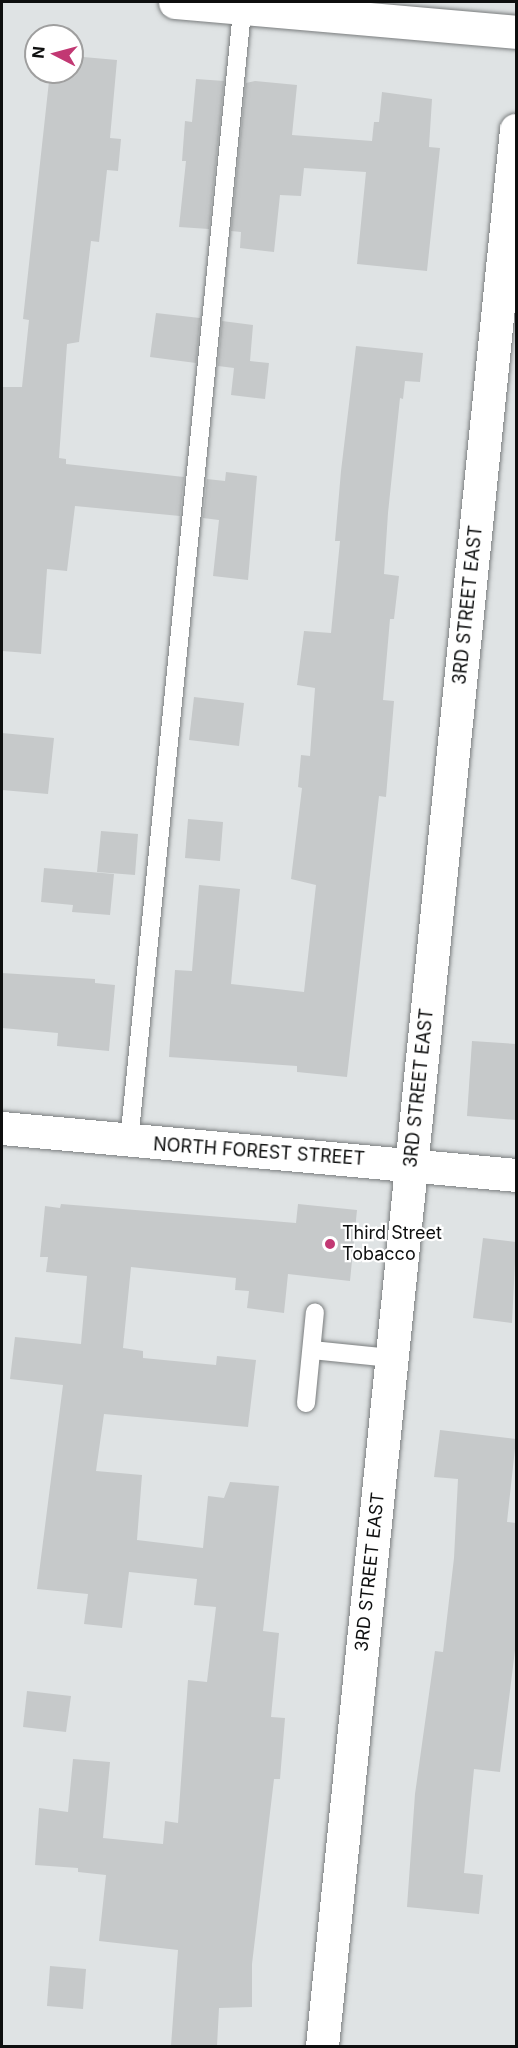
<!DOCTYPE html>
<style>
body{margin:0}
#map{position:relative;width:518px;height:2048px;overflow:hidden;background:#dfe3e4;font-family:Inter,sans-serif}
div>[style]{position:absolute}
.building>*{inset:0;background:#c6c9ca}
.roads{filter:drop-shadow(0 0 2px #7a7d7e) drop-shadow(0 0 2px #7a7d7e)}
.lane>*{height:18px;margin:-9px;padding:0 9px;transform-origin:9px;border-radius:9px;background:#fff}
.street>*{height:33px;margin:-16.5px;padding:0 16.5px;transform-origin:16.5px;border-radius:16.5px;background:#fff}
.secondary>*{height:33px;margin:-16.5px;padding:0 16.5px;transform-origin:16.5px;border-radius:16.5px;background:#fff}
.dots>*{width:16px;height:16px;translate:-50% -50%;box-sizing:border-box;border:3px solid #fff;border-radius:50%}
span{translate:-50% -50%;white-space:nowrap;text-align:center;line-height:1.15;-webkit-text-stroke:4.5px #fff;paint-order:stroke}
.street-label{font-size:18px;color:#0e0f0f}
.poi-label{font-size:18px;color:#0e0f0f}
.left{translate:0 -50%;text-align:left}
.frame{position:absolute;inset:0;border:3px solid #0e0f0f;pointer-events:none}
.north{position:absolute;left:24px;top:24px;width:60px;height:60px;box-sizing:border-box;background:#fff;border:2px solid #9f9f9f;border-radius:50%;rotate:276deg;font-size:16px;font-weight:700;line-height:24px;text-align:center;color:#0e0f0f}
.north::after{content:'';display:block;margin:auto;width:21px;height:27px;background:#c23873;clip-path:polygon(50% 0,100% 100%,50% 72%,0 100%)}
</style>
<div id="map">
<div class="building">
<div style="clip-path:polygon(72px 56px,117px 60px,110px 138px,121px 139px,118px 171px,107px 170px,99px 242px,91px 241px,79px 342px,67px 344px,59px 458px,66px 459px,66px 464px,184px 477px,180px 516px,75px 506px,67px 571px,47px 569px,41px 654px,2px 651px,2px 387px,22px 387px,29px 320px,23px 319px,50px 72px,72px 72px)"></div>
<div style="clip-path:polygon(196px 79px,224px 81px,209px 229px,179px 227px,186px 161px,182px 161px,185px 121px,192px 122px)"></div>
<div style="clip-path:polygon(255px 81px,297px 85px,292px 135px,372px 141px,374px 122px,379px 122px,382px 92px,432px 99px,429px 147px,440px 148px,427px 271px,357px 264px,366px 172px,304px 168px,301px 196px,280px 195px,274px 252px,240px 248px,241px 232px,231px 231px,246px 83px)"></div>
<div style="clip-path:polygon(156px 313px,200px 318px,196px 363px,150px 357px)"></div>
<div style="clip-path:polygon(222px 321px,253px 325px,250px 361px,269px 363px,265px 399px,231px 395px,234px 368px,218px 366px)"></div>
<div style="clip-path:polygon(356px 346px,423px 353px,420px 382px,405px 381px,403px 399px,400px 398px,388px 513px,384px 574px,399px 576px,394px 619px,390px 619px,383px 700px,394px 701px,386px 797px,379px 796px,347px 1077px,297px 1072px,297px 1066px,169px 1057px,175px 970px,192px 971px,199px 885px,240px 889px,231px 984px,304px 992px,316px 885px,291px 879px,302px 788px,298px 787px,301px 755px,310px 756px,315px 688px,297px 685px,304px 631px,331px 633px,340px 541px,335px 541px,341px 471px)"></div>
<div style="clip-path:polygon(226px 472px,257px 476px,248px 580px,213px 576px,219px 520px,203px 518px,207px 479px,225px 481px)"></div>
<div style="clip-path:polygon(194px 697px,244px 703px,239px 746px,189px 740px)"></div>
<div style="clip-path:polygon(2px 733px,54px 738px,48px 794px,2px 790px)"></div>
<div style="clip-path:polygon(188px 819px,223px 822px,220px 861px,185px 858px)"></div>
<div style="clip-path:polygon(101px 831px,138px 834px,135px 875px,97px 872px)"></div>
<div style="clip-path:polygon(44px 868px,114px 874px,110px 915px,72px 912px,73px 905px,41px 902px)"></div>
<div style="clip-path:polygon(2px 973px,95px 979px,95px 983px,115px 985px,109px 1051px,57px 1046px,58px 1033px,2px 1028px)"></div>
<div style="clip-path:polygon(472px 1041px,516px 1044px,516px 1120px,467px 1116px)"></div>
<div style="clip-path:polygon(61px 1204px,296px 1223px,298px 1204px,357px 1210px,350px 1281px,288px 1274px,284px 1313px,247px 1308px,249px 1291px,235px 1290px,236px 1278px,131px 1267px,123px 1348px,143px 1351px,143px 1358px,216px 1365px,217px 1356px,256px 1360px,248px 1427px,104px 1414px,96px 1471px,142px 1475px,137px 1540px,203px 1548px,208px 1496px,224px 1498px,230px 1482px,279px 1486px,263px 1631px,279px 1633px,271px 1717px,285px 1718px,280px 1779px,274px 1779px,252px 1964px,252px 2007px,219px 2008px,217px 2046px,171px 2046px,178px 1950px,99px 1941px,106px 1875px,78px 1872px,78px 1868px,35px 1865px,39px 1808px,68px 1812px,73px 1759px,110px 1762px,103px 1838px,163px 1844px,165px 1821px,178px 1823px,188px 1680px,207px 1682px,216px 1607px,194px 1605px,197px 1579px,129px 1572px,122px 1628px,84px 1624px,88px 1594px,37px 1589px,63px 1385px,10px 1379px,15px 1337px,81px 1344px,87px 1276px,46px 1272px,48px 1257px,40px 1257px,45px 1206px,60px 1208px)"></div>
<div style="clip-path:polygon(483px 1238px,516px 1242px,512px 1323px,473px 1318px)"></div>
<div style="clip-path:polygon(440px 1430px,516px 1439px,507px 1522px,516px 1523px,516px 1642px,500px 1772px,474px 1769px,464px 1873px,483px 1875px,479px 1914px,407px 1907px,415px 1794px,435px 1651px,443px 1652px,454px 1558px,458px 1479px,434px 1477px)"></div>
<div style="clip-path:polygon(27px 1691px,71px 1696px,66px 1732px,23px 1727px)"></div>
<div style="clip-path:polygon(50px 1966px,86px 1969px,83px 2009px,47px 2006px)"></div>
</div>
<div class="roads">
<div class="lane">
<div style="left:129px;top:1142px;width:1146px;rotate:-84.29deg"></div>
<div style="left:312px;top:1350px;width:79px;rotate:5.8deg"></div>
<div style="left:306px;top:1403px;width:91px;rotate:-84.4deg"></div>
</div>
<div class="street">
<div style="left:175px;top:2px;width:342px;rotate:5deg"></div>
<div style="left:2px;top:1128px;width:516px;rotate:5.22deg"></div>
</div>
<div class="secondary">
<div style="left:322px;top:2046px;width:1926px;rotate:-84.22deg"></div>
</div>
</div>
<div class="dots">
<div style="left:330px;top:1244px;background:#c23873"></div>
</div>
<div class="street-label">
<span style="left:468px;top:605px;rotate:-84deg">3RD STREET EAST</span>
<span style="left:419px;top:1088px;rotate:-84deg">3RD STREET EAST</span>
<span style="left:259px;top:1152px;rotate:4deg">NORTH FOREST STREET</span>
<span style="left:370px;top:1572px;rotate:-84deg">3RD STREET EAST</span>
</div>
<div class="poi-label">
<span class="left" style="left:342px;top:1244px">Third Street<br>Tobacco</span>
</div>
<div class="frame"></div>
<div class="north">N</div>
</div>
